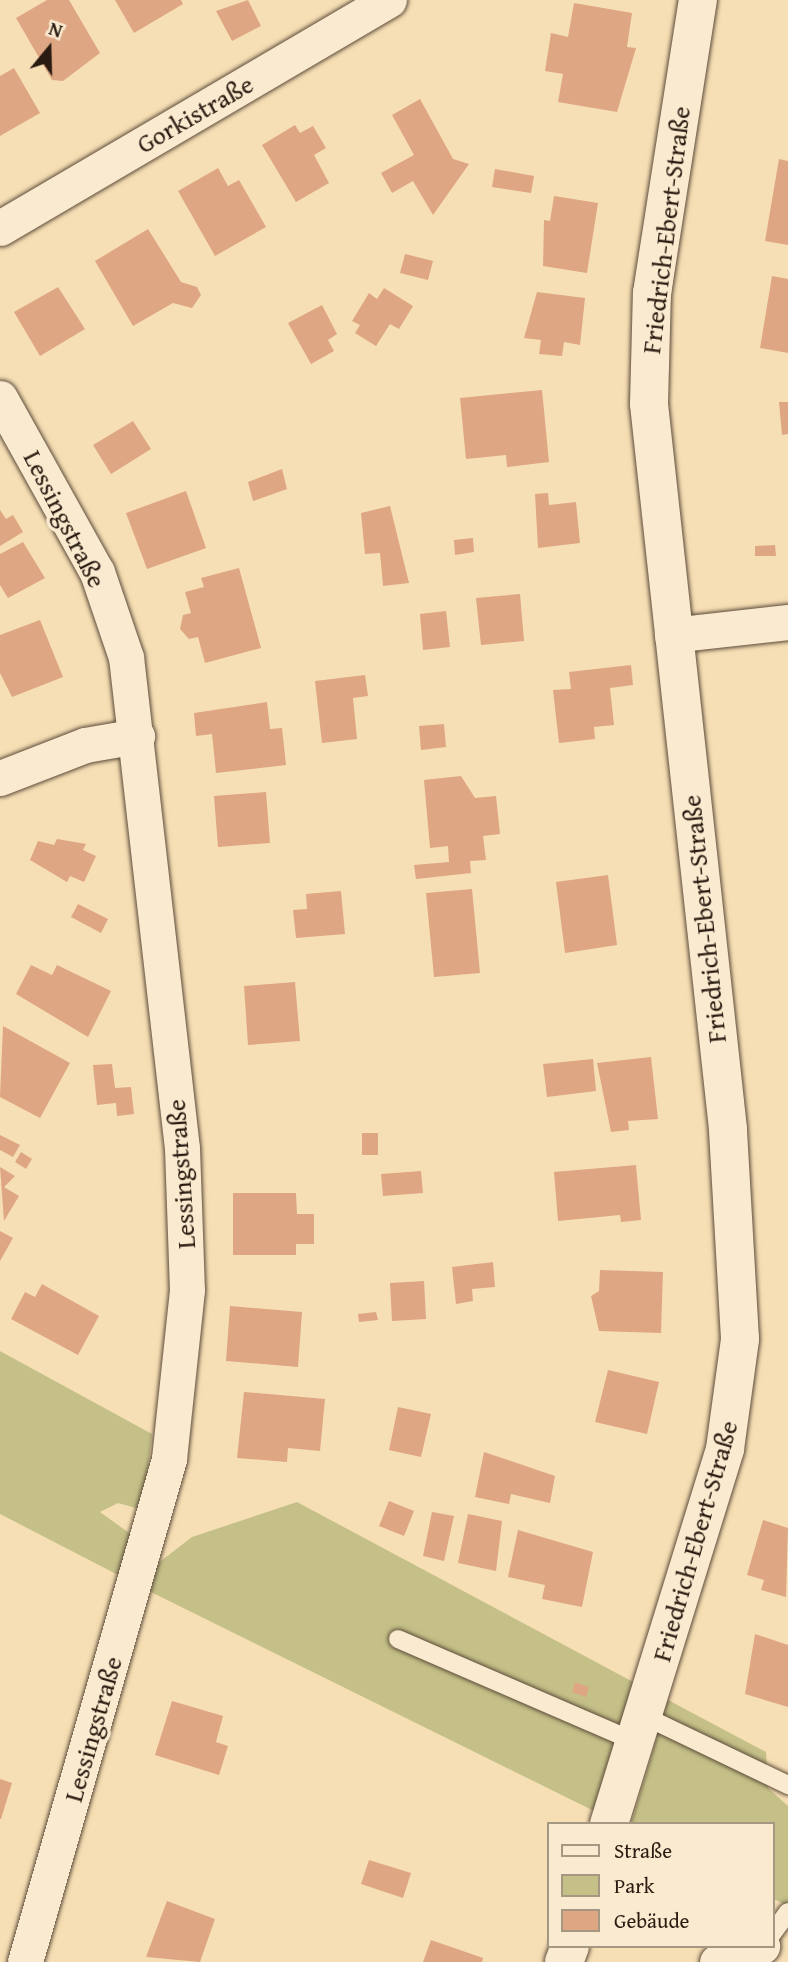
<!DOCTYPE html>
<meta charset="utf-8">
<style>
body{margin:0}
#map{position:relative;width:788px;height:1962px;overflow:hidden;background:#f7dfb5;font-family:"Gentium Book Plus",serif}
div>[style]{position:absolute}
.green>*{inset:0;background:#c5c088}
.building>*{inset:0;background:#dea683}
.roads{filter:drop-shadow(0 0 2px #5c4c3a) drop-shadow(0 0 2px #5c4c3a)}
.service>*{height:18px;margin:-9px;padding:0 9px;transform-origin:9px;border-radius:9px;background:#faeacf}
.minor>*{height:35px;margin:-17.5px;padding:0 17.5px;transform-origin:17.5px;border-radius:17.5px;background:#faeacf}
.tertiary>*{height:38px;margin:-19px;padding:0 19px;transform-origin:19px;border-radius:19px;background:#faeacf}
span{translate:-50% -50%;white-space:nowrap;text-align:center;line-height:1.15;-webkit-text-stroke:7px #faeacf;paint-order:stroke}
.street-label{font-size:26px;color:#291b11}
.legend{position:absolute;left:547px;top:1822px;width:228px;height:126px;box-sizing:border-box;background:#faeacf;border:2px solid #a69783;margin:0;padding:9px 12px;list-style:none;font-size:21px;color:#291b11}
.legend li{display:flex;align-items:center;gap:14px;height:35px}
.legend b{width:35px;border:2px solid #a69783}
.north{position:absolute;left:14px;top:14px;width:70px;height:70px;-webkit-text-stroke:5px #faeacf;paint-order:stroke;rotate:19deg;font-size:19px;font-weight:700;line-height:28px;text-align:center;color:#291b11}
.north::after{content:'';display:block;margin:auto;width:24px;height:32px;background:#291b11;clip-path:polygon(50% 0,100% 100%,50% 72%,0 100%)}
</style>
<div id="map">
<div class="green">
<div style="clip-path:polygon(0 1351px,152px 1434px,143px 1510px,118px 1503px,100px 1512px,132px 1535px,122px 1577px,0 1514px)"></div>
<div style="clip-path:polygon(297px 1502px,637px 1684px,594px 1811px,147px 1590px,157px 1564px,192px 1537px)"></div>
<div style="clip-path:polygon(668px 1700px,766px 1752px,768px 1788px,788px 1806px,788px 1906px,772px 1898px,772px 1824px,631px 1824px)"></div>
</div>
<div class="building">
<div style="clip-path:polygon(47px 0,69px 0,100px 53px,63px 81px,52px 80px,16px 18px)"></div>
<div style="clip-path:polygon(115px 0,181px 0,183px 4px,134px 33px)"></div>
<div style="clip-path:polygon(248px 0,261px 26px,232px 41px,216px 11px)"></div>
<div style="clip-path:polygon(574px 3px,632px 13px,627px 47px,636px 48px,617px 112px,558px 102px,563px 74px,545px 71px,551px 33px,568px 37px)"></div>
<div style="clip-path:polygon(14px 68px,40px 113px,0 136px,0 76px)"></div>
<div style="clip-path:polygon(420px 99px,453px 159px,469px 164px,433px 215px,413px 181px,392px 193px,381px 173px,414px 155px,392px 115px)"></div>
<div style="clip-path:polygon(295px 125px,300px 133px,313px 126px,326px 148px,314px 155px,329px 183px,296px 202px,262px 145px)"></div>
<div style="clip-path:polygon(779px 159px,788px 161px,788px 245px,765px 241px)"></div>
<div style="clip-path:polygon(218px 168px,228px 186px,239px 180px,266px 227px,215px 256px,178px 191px)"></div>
<div style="clip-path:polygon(495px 169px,534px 176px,531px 193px,492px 187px)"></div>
<div style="clip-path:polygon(554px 196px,598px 203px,587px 273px,543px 266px,544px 220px,550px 221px)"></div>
<div style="clip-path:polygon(148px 229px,181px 282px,197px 287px,201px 295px,192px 308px,173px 303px,133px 326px,95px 261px)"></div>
<div style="clip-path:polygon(405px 254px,433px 261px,428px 280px,400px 273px)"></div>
<div style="clip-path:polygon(772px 276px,788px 279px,788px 353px,760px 348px)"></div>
<div style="clip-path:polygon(58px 287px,85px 329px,40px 356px,14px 312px)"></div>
<div style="clip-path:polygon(384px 288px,413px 306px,399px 329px,390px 324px,376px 346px,355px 333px,360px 325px,352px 321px,369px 293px,377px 299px)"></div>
<div style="clip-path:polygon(537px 292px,585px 298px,580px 345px,564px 342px,562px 356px,539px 354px,541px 340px,524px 338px)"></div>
<div style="clip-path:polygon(322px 305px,337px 334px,328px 340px,334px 351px,311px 364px,288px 323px)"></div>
<div style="clip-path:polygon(542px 390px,549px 462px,507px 467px,506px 455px,466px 459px,460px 398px)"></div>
<div style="clip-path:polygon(779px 402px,788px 402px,788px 434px,782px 435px)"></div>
<div style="clip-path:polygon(133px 421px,151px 449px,111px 474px,93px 445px)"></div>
<div style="clip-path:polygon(282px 469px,287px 489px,253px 501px,248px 482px)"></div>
<div style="clip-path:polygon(186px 491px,206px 548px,147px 569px,126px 513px)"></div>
<div style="clip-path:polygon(548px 493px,549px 505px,576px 502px,580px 543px,538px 548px,535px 494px)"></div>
<div style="clip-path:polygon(390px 506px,409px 583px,383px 586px,380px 553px,365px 554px,361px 513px)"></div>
<div style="clip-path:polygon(0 510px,6px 519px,13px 515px,23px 532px,0 546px)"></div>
<div style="clip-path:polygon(473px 538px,474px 552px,455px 555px,454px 540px)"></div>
<div style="clip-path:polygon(23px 542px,45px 578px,8px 598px,0 585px,0 554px)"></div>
<div style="clip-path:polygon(775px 545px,776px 556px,755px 556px,755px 546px)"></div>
<div style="clip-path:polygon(239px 568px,261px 648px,205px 663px,198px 637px,189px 639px,180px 629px,183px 615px,191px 613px,185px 592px,204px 587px,201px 578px)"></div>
<div style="clip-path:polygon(520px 594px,524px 641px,481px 645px,476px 598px)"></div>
<div style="clip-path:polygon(446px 611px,450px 647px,423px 650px,420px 614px)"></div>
<div style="clip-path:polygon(40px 620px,63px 677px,12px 697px,0 673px,0 635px)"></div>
<div style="clip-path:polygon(631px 665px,633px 685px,610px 688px,614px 725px,594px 727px,595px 739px,559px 743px,553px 690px,571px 689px,569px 672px)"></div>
<div style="clip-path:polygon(365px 675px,368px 696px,353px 698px,357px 739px,322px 743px,315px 681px)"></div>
<div style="clip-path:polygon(267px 702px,270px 729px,282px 728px,286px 765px,216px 773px,212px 734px,196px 736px,194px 713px)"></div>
<div style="clip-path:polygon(444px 724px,446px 747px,421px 750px,419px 726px)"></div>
<div style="clip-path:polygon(461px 776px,475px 798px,496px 796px,500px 834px,483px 836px,486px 860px,470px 861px,471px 873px,416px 879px,414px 865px,449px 862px,448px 846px,430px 848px,424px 780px)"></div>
<div style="clip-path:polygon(266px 792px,270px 843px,218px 847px,214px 796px)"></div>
<div style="clip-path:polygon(57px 839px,86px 844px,83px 850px,96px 856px,84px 882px,70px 876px,67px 882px,30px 860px,38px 841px,54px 845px)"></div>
<div style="clip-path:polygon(608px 875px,617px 945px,565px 953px,556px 882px)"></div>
<div style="clip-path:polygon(472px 889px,480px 973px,434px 977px,426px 893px)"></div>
<div style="clip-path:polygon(341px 891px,345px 934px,296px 938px,293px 910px,307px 909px,306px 894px)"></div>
<div style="clip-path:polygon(78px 904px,108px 919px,101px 933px,71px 917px)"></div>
<div style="clip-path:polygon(31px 965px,52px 975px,57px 965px,111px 991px,88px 1037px,16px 994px)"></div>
<div style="clip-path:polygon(295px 982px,300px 1041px,248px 1045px,244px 986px)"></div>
<div style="clip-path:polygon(3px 1026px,70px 1063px,40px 1118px,0 1097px)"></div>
<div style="clip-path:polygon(651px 1057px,658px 1119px,628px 1121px,629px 1130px,611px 1132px,597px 1063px)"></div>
<div style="clip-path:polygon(593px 1059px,596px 1091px,547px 1097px,543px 1064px)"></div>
<div style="clip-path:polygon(112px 1064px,115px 1088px,131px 1087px,134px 1114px,117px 1116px,116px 1103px,97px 1105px,93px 1065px)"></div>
<div style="clip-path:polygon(362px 1133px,378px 1133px,378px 1155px,362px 1155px)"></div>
<div style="clip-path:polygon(0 1135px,20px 1145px,13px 1157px,0 1150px)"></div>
<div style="clip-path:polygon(21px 1152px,32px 1159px,26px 1169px,15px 1162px)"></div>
<div style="clip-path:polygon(636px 1165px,641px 1220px,621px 1222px,620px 1215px,558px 1221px,554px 1172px)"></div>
<div style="clip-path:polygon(0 1167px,15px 1176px,4px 1187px,19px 1196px,4px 1221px)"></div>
<div style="clip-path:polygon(421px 1171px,423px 1193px,383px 1196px,381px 1174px)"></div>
<div style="clip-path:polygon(233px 1193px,296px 1193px,297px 1214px,314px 1214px,314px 1244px,296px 1244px,296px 1255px,233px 1255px)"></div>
<div style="clip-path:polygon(0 1231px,13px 1238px,0 1261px)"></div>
<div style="clip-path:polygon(493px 1262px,495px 1287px,472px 1289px,473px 1301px,456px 1304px,452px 1267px)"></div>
<div style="clip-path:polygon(600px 1270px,663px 1272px,661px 1333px,599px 1331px,591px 1296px,599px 1291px)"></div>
<div style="clip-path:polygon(424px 1281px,426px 1319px,392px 1321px,390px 1283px)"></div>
<div style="clip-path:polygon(42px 1284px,99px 1316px,78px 1355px,11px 1319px,25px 1292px,35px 1297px)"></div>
<div style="clip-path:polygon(230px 1306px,302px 1312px,298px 1367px,226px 1361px)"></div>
<div style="clip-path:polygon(376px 1312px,378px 1320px,359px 1322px,358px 1314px)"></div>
<div style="clip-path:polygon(608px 1370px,659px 1382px,647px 1434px,595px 1422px)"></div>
<div style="clip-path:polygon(244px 1392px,325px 1399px,320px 1451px,288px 1448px,287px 1462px,237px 1458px)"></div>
<div style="clip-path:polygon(398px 1407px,431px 1414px,421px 1457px,389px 1450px)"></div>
<div style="clip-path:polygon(484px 1452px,555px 1476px,550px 1503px,511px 1494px,509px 1504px,475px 1497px)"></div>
<div style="clip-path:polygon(389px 1501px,414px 1511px,404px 1536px,379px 1526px)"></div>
<div style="clip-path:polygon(432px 1512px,454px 1516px,444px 1561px,423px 1556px)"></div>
<div style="clip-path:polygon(468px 1514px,502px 1521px,496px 1571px,458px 1563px)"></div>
<div style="clip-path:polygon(763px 1520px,788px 1528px,786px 1597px,761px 1590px,764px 1580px,747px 1575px)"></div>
<div style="clip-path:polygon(518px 1530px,593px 1552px,582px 1607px,542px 1599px,545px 1585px,508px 1577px)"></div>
<div style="clip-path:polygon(755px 1634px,788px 1645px,788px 1707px,745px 1694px)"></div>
<div style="clip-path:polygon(575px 1682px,589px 1687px,586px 1697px,572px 1692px)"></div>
<div style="clip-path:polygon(172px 1701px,223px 1716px,216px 1742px,228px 1746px,219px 1775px,155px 1755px)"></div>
<div style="clip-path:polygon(0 1779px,12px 1783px,1px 1819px,0 1819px)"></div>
<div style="clip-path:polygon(369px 1860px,411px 1873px,403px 1898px,361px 1884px)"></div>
<div style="clip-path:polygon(167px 1901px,215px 1919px,200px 1962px,146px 1957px)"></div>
<div style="clip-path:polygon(431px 1940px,483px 1958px,482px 1962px,423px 1962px)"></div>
</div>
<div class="roads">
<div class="service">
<div style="left:398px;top:1639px;width:259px;rotate:23.4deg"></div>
<div style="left:644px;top:1716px;width:160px;rotate:25.6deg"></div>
<div style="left:772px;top:1934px;width:27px;rotate:-54deg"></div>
</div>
<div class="minor">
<div style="left:0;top:228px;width:451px;rotate:-30.4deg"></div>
<div style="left:0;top:398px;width:199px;rotate:60.9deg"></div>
<div style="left:97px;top:572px;width:90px;rotate:71.2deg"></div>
<div style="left:126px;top:657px;width:494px;rotate:83.5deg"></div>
<div style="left:182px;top:1148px;width:142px;rotate:88deg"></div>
<div style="left:187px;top:1290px;width:170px;rotate:96.1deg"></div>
<div style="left:169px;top:1459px;width:523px;rotate:105.98deg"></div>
<div style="left:672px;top:635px;width:117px;rotate:-6.4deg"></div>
<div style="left:0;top:778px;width:91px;rotate:-21.2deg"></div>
<div style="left:85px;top:745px;width:53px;rotate:-9.8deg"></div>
<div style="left:717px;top:1962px;width:48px;rotate:-19.6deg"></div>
</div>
<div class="tertiary">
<div style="left:609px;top:1824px;width:393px;rotate:-72.8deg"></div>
<div style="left:725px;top:1449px;width:111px;rotate:-82.2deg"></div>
<div style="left:740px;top:1339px;width:210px;rotate:-93.3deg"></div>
<div style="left:728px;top:1129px;width:729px;rotate:-96.22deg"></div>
<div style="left:649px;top:404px;width:111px;rotate:-88.5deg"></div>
<div style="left:652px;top:293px;width:297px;rotate:-81.1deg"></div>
<div style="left:564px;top:1962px;width:17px;rotate:-69deg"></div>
</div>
</div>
<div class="street-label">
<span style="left:195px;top:114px;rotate:-30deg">Gorkistraße</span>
<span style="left:666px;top:230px;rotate:-83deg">Friedrich-Ebert-Straße</span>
<span style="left:65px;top:519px;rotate:63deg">Lessingstraße</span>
<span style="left:704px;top:919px;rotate:-96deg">Friedrich-Ebert-Straße</span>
<span style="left:181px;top:1174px;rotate:-94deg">Lessingstraße</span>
<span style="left:695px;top:1541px;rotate:-74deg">Friedrich-Ebert-Straße</span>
<span style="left:93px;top:1729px;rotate:-74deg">Lessingstraße</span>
</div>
<ul class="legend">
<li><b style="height:9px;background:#faeacf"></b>Straße</li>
<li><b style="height:19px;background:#c5c088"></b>Park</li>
<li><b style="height:19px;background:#dea683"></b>Gebäude</li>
</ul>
<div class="north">N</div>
</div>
